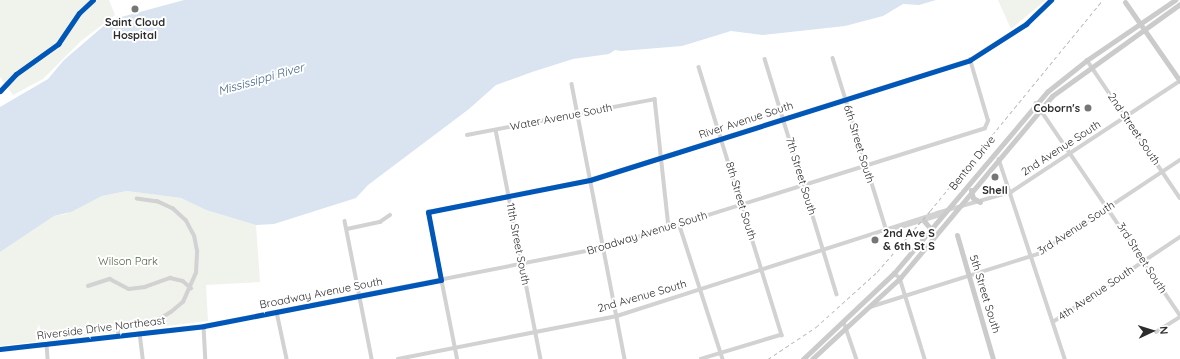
<!DOCTYPE html>
<style>
body{margin:0}
#map{position:relative;width:1180px;height:359px;overflow:hidden;background:#fff;font-family:Quicksand,sans-serif}
div>[style]{position:absolute}
.green>*{inset:0;background:#eff3ec}
.water>*{inset:0;background:#d9e4f0}
.street>*{height:3.5px;margin:-1.75px;padding:0 1.75px;transform-origin:1.75px;border-radius:1.75px;background:#d2d2d2}
.secondary>*{height:5px;margin:-2.5px;padding:0 2.5px;transform-origin:2.5px;border-radius:2.5px;background:#cbcbcb}
.rail>*{height:1px;margin-top:-0.5px;transform-origin:0;background:repeating-linear-gradient(90deg,#b9b9b9 0 4px,transparent 0 7px)}
.cycleway>*{height:5px;margin:-2.5px;padding:0 2.5px;transform-origin:2.5px;border-radius:2.5px;background:#0057b8}
.dots>*{width:11px;height:11px;translate:-50% -50%;box-sizing:border-box;border:2px solid #fff;border-radius:50%}
span{translate:-50% -50%;white-space:nowrap;text-align:center;line-height:1.15;-webkit-text-stroke:4px #fff;paint-order:stroke}
.poi-label{font-size:11px;color:#2d2d2d;font-weight:700}
.right{translate:-100% -50%;text-align:right}
.left{translate:0 -50%;text-align:left}
.street-label{font-size:11px;color:#2d2d2d}
.park-label{font-size:11px;color:#4c663e}
.water-label{font-size:12px;color:#41658a;font-style:italic}
.north{position:absolute;left:1132px;top:311px;width:40px;height:40px;-webkit-text-stroke:3px #fff;paint-order:stroke;rotate:86deg;font-size:11px;font-weight:700;line-height:16px;text-align:center;color:#2d2d2d}
.north::after{content:'';display:block;margin:auto;width:14px;height:18px;background:#2d2d2d;clip-path:polygon(50% 0,100% 100%,50% 72%,0 100%)}
</style>
<div id="map">
<div class="green">
<div style="clip-path:polygon(0 0,109px 0,115px 15px,81px 41px,43px 79px,13px 95px,0 77px)"></div>
<div style="clip-path:polygon(998px 0,1046px 0,1011px 29px)"></div>
<div style="clip-path:polygon(127px 191px,181px 198px,206px 210px,256px 225px,260px 282px,206px 285px,208px 321px,0 346px,0 252px,54px 216px,66px 214px,102px 196px)"></div>
</div>
<div class="water">
<div style="clip-path:polygon(184px 0,936px 0,919px 5px,903px 4px,883px 16px,845px 26px,763px 35px,731px 31px,682px 46px,621px 51px,615px 50px,609px 54px,573px 59px,532px 72px,496px 85px,469px 109px,368px 185px,356px 198px,274px 224px,256px 225px,206px 210px,181px 198px,127px 191px,102px 196px,71px 212px,54px 216px,0 252px,0 107px,48px 79px,64px 60px,106px 24px,114px 19px)"></div>
</div>
<div class="street">
<div style="left:833px;top:58px;width:181px;rotate:72.7deg"></div>
<div style="left:765px;top:59px;width:246px;rotate:73deg"></div>
<div style="left:1087px;top:60px;width:166px;rotate:56deg"></div>
<div style="left:699px;top:67px;width:281px;rotate:72.8deg"></div>
<div style="left:782px;top:335px;width:84px;rotate:163.3deg"></div>
<div style="left:572px;top:84px;width:280px;rotate:79.1deg"></div>
<div style="left:1036px;top:103px;width:256px;rotate:55.8deg"></div>
<div style="left:496px;top:130px;width:233px;rotate:78.9deg"></div>
<div style="left:467px;top:135px;width:191px;rotate:-10.8deg"></div>
<div style="left:655px;top:99px;width:129px;rotate:83.8deg"></div>
<div style="left:999px;top:159px;width:211px;rotate:71.7deg"></div>
<div style="left:345px;top:221px;width:141px;rotate:78.9deg"></div>
<div style="left:679px;top:223px;width:143px;rotate:72.1deg"></div>
<div style="left:347px;top:229px;width:34px;rotate:-12deg"></div>
<div style="left:380px;top:222px;width:12px;rotate:-35deg"></div>
<div style="left:888px;top:231px;width:55px;rotate:-16.8deg"></div>
<div style="left:894px;top:273px;width:8px;rotate:40deg"></div>
<div style="left:900px;top:278px;width:85px;rotate:72.8deg"></div>
<div style="left:88px;top:286px;width:23px;rotate:-18deg"></div>
<div style="left:110px;top:279px;width:21px;rotate:28deg"></div>
<div style="left:129px;top:289px;width:16px;rotate:-7deg"></div>
<div style="left:145px;top:287px;width:27px;rotate:-20deg"></div>
<div style="left:170px;top:278px;width:13px;rotate:13deg"></div>
<div style="left:183px;top:281px;width:11px;rotate:41deg"></div>
<div style="left:870px;top:307px;width:176px;rotate:-17.5deg"></div>
<div style="left:1038px;top:254px;width:170px;rotate:-33.5deg"></div>
<div style="left:277px;top:312px;width:48px;rotate:78deg"></div>
<div style="left:844px;top:322px;width:39px;rotate:71deg"></div>
<div style="left:1053px;top:322px;width:153px;rotate:-33.8deg"></div>
<div style="left:204px;top:326px;width:33px;rotate:87deg"></div>
<div style="left:1156px;top:332px;width:28px;rotate:-32deg"></div>
<div style="left:140px;top:333px;width:26px;rotate:83deg"></div>
<div style="left:118px;top:336px;width:11px;rotate:-90deg"></div>
<div style="left:118px;top:325px;width:40px;rotate:-7.1deg"></div>
<div style="left:158px;top:320px;width:15px;rotate:-32deg"></div>
<div style="left:171px;top:312px;width:16px;rotate:-40deg"></div>
<div style="left:183px;top:302px;width:32px;rotate:-66deg"></div>
<div style="left:196px;top:273px;width:22px;rotate:-87deg"></div>
<div style="left:197px;top:251px;width:15px;rotate:-101deg"></div>
<div style="left:194px;top:236px;width:17px;rotate:-118deg"></div>
<div style="left:186px;top:221px;width:18px;rotate:-137deg"></div>
<div style="left:173px;top:209px;width:17px;rotate:-155deg"></div>
<div style="left:158px;top:202px;width:21px;rotate:-172deg"></div>
<div style="left:47px;top:344px;width:15px;rotate:86deg"></div>
<div style="left:0;top:349px;width:205px;rotate:-6.4deg"></div>
<div style="left:204px;top:326px;width:407px;rotate:-11.1deg"></div>
<div style="left:603px;top:248px;width:400px;rotate:-17.4deg"></div>
<div style="left:985px;top:128px;width:8px;rotate:-67deg"></div>
<div style="left:988px;top:121px;width:64px;rotate:-106.4deg"></div>
<div style="left:398px;top:359px;width:223px;rotate:-11.1deg"></div>
<div style="left:617px;top:316px;width:336px;rotate:-17.8deg"></div>
<div style="left:937px;top:213px;width:77px;rotate:-15.8deg"></div>
<div style="left:1011px;top:192px;width:202px;rotate:-33.3deg"></div>
<div style="left:457px;top:359px;width:150px;rotate:-101.2deg"></div>
<div style="left:428px;top:212px;width:165px;rotate:-11.2deg"></div>
<div style="left:590px;top:180px;width:398px;rotate:-17.5deg"></div>
<div style="left:970px;top:60px;width:67px;rotate:-32.7deg"></div>
<div style="left:1026px;top:24px;width:35px;rotate:-44deg"></div>
</div>
<div class="secondary">
<div style="left:1125px;top:2px;width:96px;rotate:55.2deg"></div>
<div style="left:0;top:91px;width:23px;rotate:-47deg"></div>
<div style="left:16px;top:74px;width:52px;rotate:-35.5deg"></div>
<div style="left:58px;top:44px;width:37px;rotate:-56deg"></div>
<div style="left:79px;top:13px;width:19px;rotate:-43deg"></div>
<div style="left:971px;top:190px;width:8px;rotate:76deg"></div>
<div style="left:973px;top:198px;width:8px;rotate:30deg"></div>
<div style="left:924px;top:221px;width:11px;rotate:49deg"></div>
<div style="left:957px;top:235px;width:129px;rotate:73.8deg"></div>
<div style="left:803px;top:359px;width:125px;rotate:-43.4deg"></div>
<div style="left:894px;top:273px;width:238px;rotate:-49.8deg"></div>
<div style="left:1048px;top:91px;width:50px;rotate:-38.5deg"></div>
<div style="left:1087px;top:60px;width:107px;rotate:-34.3deg"></div>
<div style="left:812px;top:359px;width:120px;rotate:-42.6deg"></div>
<div style="left:900px;top:278px;width:237px;rotate:-50.1deg"></div>
<div style="left:1052px;top:96px;width:158px;rotate:-35.7deg"></div>
</div>
<div class="rail">
<div style="left:768px;top:359px;width:58px;rotate:-33.7deg"></div>
<div style="left:816px;top:327px;width:82px;rotate:-42deg"></div>
<div style="left:877px;top:272px;width:81px;rotate:-49deg"></div>
<div style="left:930px;top:211px;width:273px;rotate:-50.7deg"></div>
</div>
<div class="cycleway">
<div style="left:0;top:91px;width:23px;rotate:-47deg"></div>
<div style="left:16px;top:74px;width:52px;rotate:-35.5deg"></div>
<div style="left:58px;top:44px;width:37px;rotate:-56deg"></div>
<div style="left:79px;top:13px;width:19px;rotate:-43deg"></div>
<div style="left:0;top:349px;width:205px;rotate:-6.4deg"></div>
<div style="left:204px;top:326px;width:241px;rotate:-11deg"></div>
<div style="left:441px;top:280px;width:69px;rotate:-100.8deg"></div>
<div style="left:428px;top:212px;width:165px;rotate:-11.2deg"></div>
<div style="left:590px;top:180px;width:398px;rotate:-17.5deg"></div>
<div style="left:970px;top:60px;width:67px;rotate:-32.7deg"></div>
<div style="left:1026px;top:24px;width:35px;rotate:-44deg"></div>
</div>
<div class="dots">
<div style="left:135px;top:9px;background:#767676"></div>
<div style="left:1088px;top:108px;background:#767676"></div>
<div style="left:995px;top:177px;background:#767676"></div>
<div style="left:875px;top:240px;background:#767676"></div>
</div>
<div class="poi-label">
<span style="left:135px;top:29px">Saint Cloud<br>Hospital</span>
<span class="right" style="left:1080px;top:108px">Coborn's</span>
<span style="left:995px;top:190px">Shell</span>
<span class="left" style="left:883px;top:240px">2nd Ave S<br>&amp; 6th St S</span>
</div>
<div class="street-label">
<span style="left:561px;top:117px;rotate:-11deg">Water Avenue South</span>
<span style="left:746px;top:120px;rotate:-18deg">River Avenue South</span>
<span style="left:1134px;top:129px;rotate:56deg">2nd Street South</span>
<span style="left:859px;top:144px;rotate:73deg">6th Street South</span>
<span style="left:1061px;top:148px;rotate:-33deg">2nd Avenue South</span>
<span style="left:972px;top:163px;rotate:-51deg">Benton Drive</span>
<span style="left:801px;top:176px;rotate:73deg">7th Street South</span>
<span style="left:741px;top:201px;rotate:73deg">8th Street South</span>
<span style="left:1076px;top:228px;rotate:-33deg">3rd Avenue South</span>
<span style="left:647px;top:233px;rotate:-17deg">Broadway Avenue South</span>
<span style="left:518px;top:244px;rotate:79deg">11th Street South</span>
<span style="left:1142px;top:258px;rotate:57deg">3rd Street South</span>
<span style="left:321px;top:293px;rotate:-11deg">Broadway Avenue South</span>
<span style="left:1096px;top:293px;rotate:-34deg">4th Avenue South</span>
<span style="left:985px;top:294px;rotate:73deg">5th Street South</span>
<span style="left:642px;top:296px;rotate:-16deg">2nd Avenue South</span>
<span style="left:101px;top:328px;rotate:-7deg">Riverside Drive Northeast</span>
</div>
<div class="park-label">
<span style="left:128px;top:261px">Wilson Park</span>
</div>
<div class="water-label">
<span style="left:261px;top:79px;rotate:-16deg">Mississippi River</span>
</div>
<div class="north">N</div>
</div>
